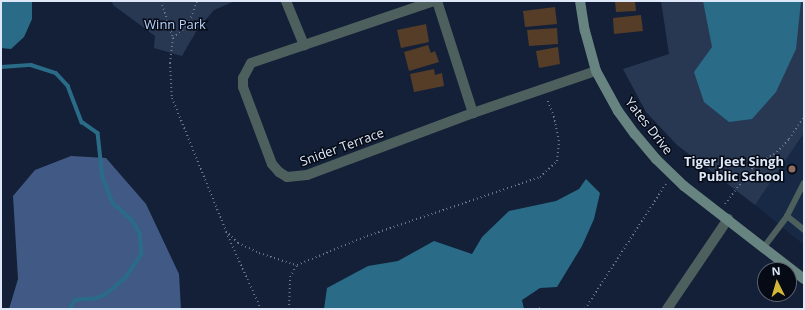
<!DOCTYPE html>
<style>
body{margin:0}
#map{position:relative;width:805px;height:310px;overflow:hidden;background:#132038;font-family:"Open Sans",sans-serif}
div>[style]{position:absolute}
.built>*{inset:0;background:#182946}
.green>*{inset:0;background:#293852}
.forest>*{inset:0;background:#405985}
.water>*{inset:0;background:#2a6c87}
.stream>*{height:3.5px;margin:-1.75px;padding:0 1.75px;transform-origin:1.75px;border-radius:1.75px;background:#2a6c87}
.building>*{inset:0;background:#563d27}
.path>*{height:2px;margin-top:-1px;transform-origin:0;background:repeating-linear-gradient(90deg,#6a768b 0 1px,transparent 0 4px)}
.lane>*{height:6px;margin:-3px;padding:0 3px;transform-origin:3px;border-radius:3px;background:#4e605e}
.street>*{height:10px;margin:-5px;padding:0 5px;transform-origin:5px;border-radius:5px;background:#4e605e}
.secondary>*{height:10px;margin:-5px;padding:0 5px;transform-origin:5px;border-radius:5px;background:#678480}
.dots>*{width:11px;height:11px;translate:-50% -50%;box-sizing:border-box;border:2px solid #050a15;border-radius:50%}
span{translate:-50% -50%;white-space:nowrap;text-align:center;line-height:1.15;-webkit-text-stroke:3px #050a15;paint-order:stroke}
.park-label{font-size:13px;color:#bbd5ff}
.street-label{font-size:13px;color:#dee8f8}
.poi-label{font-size:13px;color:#dee8f8;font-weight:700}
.right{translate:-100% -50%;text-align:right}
.frame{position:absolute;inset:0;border:2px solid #dee8f8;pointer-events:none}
.north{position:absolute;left:757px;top:262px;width:40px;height:40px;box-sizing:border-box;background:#050a15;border:1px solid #5c6370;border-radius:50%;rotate:355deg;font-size:11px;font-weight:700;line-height:16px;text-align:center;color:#dee8f8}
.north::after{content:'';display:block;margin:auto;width:14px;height:18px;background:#d2b736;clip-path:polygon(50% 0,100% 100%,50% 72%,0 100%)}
</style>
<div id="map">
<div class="built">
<div style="clip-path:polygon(804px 133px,804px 245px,755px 205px)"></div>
</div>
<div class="green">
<div style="clip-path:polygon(112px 1px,235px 1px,214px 10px,197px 30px,182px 56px,154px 48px,155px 36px,113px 5px)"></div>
<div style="clip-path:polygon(661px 1px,804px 1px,804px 133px,755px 205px,677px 145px,646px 112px,623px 69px,669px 54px)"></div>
</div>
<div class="forest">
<div style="clip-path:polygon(71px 156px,106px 158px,146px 204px,179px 274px,181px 309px,9px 309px,18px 279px,13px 196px,35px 170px)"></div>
</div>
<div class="water">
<div style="clip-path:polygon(1px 1px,32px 1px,32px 19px,24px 37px,11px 49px,1px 48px)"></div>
<div style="clip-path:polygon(703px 1px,801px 1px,796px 49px,776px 92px,752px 119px,729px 122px,704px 102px,694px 72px,712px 47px)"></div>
<div style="clip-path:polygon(586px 179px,600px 193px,594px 219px,582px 246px,557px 287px,540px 288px,522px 300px,524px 309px,324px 309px,327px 288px,368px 266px,398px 261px,434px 241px,472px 254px,482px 237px,509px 211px,556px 201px,579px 189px)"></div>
</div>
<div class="stream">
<div style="left:1px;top:67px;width:30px;rotate:-4deg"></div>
<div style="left:31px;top:65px;width:26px;rotate:18deg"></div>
<div style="left:56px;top:73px;width:18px;rotate:47deg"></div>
<div style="left:68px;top:86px;width:39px;rotate:69deg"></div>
<div style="left:82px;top:122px;width:19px;rotate:35deg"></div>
<div style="left:98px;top:133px;width:45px;rotate:83.7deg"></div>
<div style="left:103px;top:178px;width:27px;rotate:68deg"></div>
<div style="left:113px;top:203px;width:24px;rotate:42deg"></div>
<div style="left:131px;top:219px;width:17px;rotate:57deg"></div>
<div style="left:140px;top:233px;width:21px;rotate:85deg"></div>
<div style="left:142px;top:254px;width:29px;rotate:124deg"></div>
<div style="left:126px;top:278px;width:26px;rotate:140deg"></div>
<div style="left:106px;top:295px;width:12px;rotate:160deg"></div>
<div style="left:95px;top:299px;width:19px;rotate:177deg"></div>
<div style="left:76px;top:300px;width:11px;rotate:124deg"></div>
</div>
<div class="building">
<div style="clip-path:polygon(615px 1px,635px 1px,636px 11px,616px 12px)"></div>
<div style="clip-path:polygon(555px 7px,557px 24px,525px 27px,523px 11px)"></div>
<div style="clip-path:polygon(641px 15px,643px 31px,614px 34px,613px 18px)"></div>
<div style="clip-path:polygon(426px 24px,429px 42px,401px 48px,397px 30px)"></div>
<div style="clip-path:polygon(557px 28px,558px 44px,529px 46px,527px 30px)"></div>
<div style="clip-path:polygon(428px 45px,431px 53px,435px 51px,439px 62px,409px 71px,404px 52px)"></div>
<div style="clip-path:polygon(558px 47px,560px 64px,539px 68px,536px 51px)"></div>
<div style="clip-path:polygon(434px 69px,435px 75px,442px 73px,444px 86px,414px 92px,410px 74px)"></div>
</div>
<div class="path">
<div style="left:161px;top:1px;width:39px;rotate:72deg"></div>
<div style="left:173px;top:38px;width:25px;rotate:97deg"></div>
<div style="left:170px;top:63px;width:35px;rotate:87deg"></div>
<div style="left:172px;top:98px;width:144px;rotate:67.9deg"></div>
<div style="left:226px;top:231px;width:17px;rotate:45deg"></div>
<div style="left:238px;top:243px;width:23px;rotate:25deg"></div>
<div style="left:259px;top:253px;width:40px;rotate:18deg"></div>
<div style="left:173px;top:38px;width:20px;rotate:-41deg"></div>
<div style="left:188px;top:25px;width:26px;rotate:-69deg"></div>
<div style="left:725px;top:204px;width:46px;rotate:-52.9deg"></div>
<div style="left:753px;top:167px;width:28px;rotate:-32deg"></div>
<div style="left:777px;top:152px;width:18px;rotate:-47deg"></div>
<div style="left:789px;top:139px;width:27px;rotate:-56deg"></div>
<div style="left:226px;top:232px;width:85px;rotate:65.6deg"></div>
<div style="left:539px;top:308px;width:2px;rotate:27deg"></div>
<div style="left:289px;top:309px;width:32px;rotate:-88deg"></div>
<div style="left:290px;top:277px;width:14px;rotate:-60deg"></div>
<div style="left:297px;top:265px;width:76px;rotate:-22.5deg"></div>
<div style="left:367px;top:236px;width:183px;rotate:-18.8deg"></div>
<div style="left:540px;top:177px;width:23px;rotate:-43deg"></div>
<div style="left:557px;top:161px;width:20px;rotate:-84deg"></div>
<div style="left:559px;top:141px;width:25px;rotate:-102deg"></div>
<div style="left:554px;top:117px;width:19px;rotate:-111deg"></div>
<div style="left:585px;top:309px;width:149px;rotate:-57.1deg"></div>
</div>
<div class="lane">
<div style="left:787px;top:216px;width:22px;rotate:39deg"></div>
<div style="left:764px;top:247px;width:39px;rotate:-53deg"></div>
<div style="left:787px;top:216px;width:37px;rotate:-63deg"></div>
</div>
<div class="street">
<div style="left:286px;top:1px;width:48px;rotate:67.8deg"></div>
<div style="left:434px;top:1px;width:193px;rotate:161.3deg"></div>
<div style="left:251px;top:63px;width:17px;rotate:118deg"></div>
<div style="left:243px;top:78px;width:9px;rotate:90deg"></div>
<div style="left:243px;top:87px;width:82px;rotate:69.4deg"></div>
<div style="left:272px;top:164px;width:11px;rotate:49deg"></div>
<div style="left:279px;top:172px;width:9px;rotate:32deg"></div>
<div style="left:287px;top:177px;width:20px;rotate:-6deg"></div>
<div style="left:307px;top:175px;width:177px;rotate:-20.5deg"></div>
<div style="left:473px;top:113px;width:130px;rotate:-18.9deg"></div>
<div style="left:437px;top:1px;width:118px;rotate:72.2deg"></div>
<div style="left:667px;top:309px;width:109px;rotate:-55.9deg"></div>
</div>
<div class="secondary">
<div style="left:580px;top:1px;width:30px;rotate:81deg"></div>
<div style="left:585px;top:31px;width:41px;rotate:74.6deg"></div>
<div style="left:596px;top:71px;width:46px;rotate:61.2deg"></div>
<div style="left:618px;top:111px;width:29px;rotate:54deg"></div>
<div style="left:635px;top:134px;width:33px;rotate:50deg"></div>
<div style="left:656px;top:159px;width:39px;rotate:44deg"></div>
<div style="left:684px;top:186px;width:152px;rotate:37.8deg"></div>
</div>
<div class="dots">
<div style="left:792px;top:169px;background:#8d6e63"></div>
</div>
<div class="park-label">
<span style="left:175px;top:24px">Winn Park</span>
</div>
<div class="street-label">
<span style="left:649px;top:126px;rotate:52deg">Yates Drive</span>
<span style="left:342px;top:147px;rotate:-20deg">Snider Terrace</span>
</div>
<div class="poi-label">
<span class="right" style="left:784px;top:169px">Tiger Jeet Singh<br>Public School</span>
</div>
<div class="frame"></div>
<div class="north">N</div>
</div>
